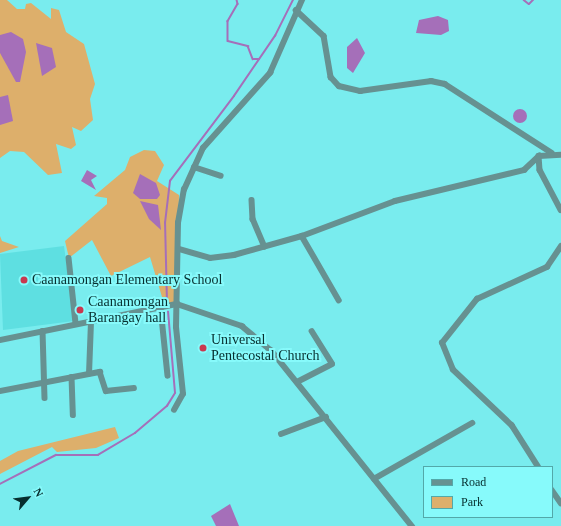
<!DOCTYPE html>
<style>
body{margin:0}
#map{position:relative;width:561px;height:526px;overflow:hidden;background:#79ecee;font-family:"Times New Roman",serif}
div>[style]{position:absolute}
.built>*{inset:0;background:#5edfe1}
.green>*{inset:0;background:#ddaf6b}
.water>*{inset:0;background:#a56fb9}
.round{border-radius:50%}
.stream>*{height:1.5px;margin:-0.75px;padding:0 0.75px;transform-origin:0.75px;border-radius:0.75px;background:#a56fb9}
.minor>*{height:5.5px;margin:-2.75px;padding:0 2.75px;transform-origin:2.75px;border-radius:2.75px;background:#669191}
.dots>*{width:11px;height:11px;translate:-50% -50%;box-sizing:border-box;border:2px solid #87fafb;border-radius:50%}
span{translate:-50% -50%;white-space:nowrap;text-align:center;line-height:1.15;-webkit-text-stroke:4px #87fafb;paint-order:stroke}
.poi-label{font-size:14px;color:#062e2e}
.left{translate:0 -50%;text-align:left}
.legend{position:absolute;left:423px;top:466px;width:130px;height:52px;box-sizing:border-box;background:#87fafb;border:1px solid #53a8a9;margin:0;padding:5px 7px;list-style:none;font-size:12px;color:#062e2e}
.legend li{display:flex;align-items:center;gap:8px;height:20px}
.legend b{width:20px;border:1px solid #53a8a9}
.north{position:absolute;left:8px;top:478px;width:40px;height:40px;-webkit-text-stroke:3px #87fafb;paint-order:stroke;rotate:62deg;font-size:11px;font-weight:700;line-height:16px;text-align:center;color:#062e2e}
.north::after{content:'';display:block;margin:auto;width:14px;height:18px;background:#062e2e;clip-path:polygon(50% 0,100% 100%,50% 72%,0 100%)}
</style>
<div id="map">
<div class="built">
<div style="clip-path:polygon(64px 246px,74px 321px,3px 330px,0 254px)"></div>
</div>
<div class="green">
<div style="clip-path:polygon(0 0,7px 0,17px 9px,25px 9px,26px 4px,31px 3px,51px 19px,51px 8px,59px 10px,66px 32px,84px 44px,95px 84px,90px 99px,93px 120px,81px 131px,72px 127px,76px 145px,71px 149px,56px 144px,62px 173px,48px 175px,24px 152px,10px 151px,0 158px)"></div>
<div style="clip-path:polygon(144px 150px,155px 151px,164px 165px,157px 181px,179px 195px,177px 304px,165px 307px,150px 257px,111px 276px,92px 240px,69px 258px,65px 241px,107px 204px,107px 198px,94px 196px,125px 170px,130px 157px)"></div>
<div style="clip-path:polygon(0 236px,2px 241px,19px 247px,0 253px)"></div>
<div style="clip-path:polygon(115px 427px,119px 438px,96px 448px,57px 452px,52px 447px,0 474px,0 461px,18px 451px)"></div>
</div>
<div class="water">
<div style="clip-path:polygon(438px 16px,448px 20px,449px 31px,441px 35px,416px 33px,419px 20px)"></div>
<div style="clip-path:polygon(11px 32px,23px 39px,26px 52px,20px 82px,16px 82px,0 53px,0 35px)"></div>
<div style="clip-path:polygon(357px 38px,365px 53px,353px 73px,347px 68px,347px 47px)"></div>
<div style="clip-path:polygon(36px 43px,52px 48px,56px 67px,42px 76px)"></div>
<div style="clip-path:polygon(8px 95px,13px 121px,0 125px,0 97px)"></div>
<div class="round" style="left:513px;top:109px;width:14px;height:14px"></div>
<div style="clip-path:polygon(87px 170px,97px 176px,91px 180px,96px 190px,81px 181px)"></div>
<div style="clip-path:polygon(140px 174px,156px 183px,160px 195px,157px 199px,140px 199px,133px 193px)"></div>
<div style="clip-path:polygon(140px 201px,158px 205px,161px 230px,149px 219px)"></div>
<div style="clip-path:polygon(230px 504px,239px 526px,216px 526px,211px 516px)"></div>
</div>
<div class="stream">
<div style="left:237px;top:0;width:4px;rotate:76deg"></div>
<div style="left:238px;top:4px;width:20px;rotate:120deg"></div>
<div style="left:228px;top:21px;width:20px;rotate:90deg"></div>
<div style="left:228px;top:41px;width:21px;rotate:14deg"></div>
<div style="left:248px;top:46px;width:14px;rotate:69deg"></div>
<div style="left:253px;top:59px;width:6px"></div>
<div style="left:524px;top:0;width:6px;rotate:39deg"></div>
<div style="left:529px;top:4px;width:6px;rotate:-45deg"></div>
<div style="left:167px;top:303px;width:80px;rotate:-91.4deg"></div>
<div style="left:165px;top:223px;width:42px;rotate:-83.2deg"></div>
<div style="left:170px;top:181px;width:106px;rotate:-53deg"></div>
<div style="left:234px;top:96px;width:73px;rotate:-55.7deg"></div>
<div style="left:275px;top:36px;width:40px;rotate:-63.4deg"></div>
<div style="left:0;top:484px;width:63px;rotate:-27.4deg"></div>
<div style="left:56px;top:455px;width:42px"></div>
<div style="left:98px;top:455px;width:43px;rotate:-30.7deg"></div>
<div style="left:135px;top:433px;width:42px;rotate:-40.2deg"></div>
<div style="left:167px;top:406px;width:15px;rotate:-58deg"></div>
<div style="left:175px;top:393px;width:81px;rotate:-94.9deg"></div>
</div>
<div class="minor">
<div style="left:296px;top:10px;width:38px;rotate:43deg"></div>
<div style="left:324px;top:36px;width:42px;rotate:80.3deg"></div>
<div style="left:331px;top:77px;width:12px;rotate:48deg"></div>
<div style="left:339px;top:86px;width:22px;rotate:13deg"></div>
<div style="left:360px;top:91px;width:72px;rotate:-8deg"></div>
<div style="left:431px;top:81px;width:14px;rotate:12deg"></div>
<div style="left:445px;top:84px;width:127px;rotate:32.8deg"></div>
<div style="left:539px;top:156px;width:14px;rotate:86deg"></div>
<div style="left:540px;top:170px;width:45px;rotate:62.3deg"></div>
<div style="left:194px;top:167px;width:28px;rotate:18deg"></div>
<div style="left:252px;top:200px;width:19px;rotate:87deg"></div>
<div style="left:253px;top:219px;width:30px;rotate:67deg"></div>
<div style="left:302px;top:236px;width:74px;rotate:60deg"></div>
<div style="left:179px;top:249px;width:32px;rotate:16deg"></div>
<div style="left:210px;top:258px;width:24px;rotate:-7deg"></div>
<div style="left:234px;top:255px;width:71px;rotate:-15.6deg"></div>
<div style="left:302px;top:236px;width:99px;rotate:-20.6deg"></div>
<div style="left:395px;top:201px;width:133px;rotate:-13.5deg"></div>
<div style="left:524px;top:170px;width:21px;rotate:-43deg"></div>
<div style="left:539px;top:156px;width:22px;rotate:-3deg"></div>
<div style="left:69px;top:258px;width:66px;rotate:83.9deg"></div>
<div style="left:161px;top:308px;width:68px;rotate:84.1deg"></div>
<div style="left:43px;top:331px;width:67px;rotate:88.3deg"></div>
<div style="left:0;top:340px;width:181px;rotate:-11.5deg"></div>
<div style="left:177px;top:304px;width:69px;rotate:18.7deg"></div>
<div style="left:242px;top:326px;width:38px;rotate:40deg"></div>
<div style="left:271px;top:350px;width:226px;rotate:51.3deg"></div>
<div style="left:89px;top:374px;width:52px;rotate:-87.8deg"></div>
<div style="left:72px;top:377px;width:38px;rotate:88deg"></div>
<div style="left:297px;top:382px;width:39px;rotate:-27deg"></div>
<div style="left:332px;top:364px;width:38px;rotate:-122deg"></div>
<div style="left:0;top:391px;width:102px;rotate:-10.8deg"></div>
<div style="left:100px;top:372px;width:20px;rotate:72deg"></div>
<div style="left:106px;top:391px;width:28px;rotate:-6deg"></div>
<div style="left:174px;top:410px;width:18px;rotate:-61deg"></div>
<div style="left:183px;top:394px;width:67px;rotate:-96deg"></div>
<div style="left:176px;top:327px;width:104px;rotate:-88.9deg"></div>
<div style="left:178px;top:223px;width:34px;rotate:-80deg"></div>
<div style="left:184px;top:190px;width:46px;rotate:-65.7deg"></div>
<div style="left:203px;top:148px;width:101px;rotate:-48.2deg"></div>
<div style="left:270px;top:73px;width:80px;rotate:-66.3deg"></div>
<div style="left:281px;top:434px;width:48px;rotate:-20.7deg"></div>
<div style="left:538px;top:467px;width:49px;rotate:-122.4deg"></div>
<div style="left:512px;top:426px;width:81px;rotate:-136.5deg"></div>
<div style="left:453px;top:370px;width:29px;rotate:-112deg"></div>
<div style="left:442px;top:343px;width:56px;rotate:-51.5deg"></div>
<div style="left:477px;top:299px;width:77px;rotate:-24.6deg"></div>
<div style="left:547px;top:267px;width:25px;rotate:-56deg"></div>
<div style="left:374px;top:479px;width:113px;rotate:-29.7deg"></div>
<div style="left:552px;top:490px;width:16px;rotate:55deg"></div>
</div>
<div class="dots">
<div style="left:24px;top:280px;background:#c9384f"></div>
<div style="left:80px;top:310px;background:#c9384f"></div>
<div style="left:203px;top:348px;background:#c9384f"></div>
</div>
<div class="poi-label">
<span class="left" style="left:32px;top:280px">Caanamongan Elementary School</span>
<span class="left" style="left:88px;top:310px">Caanamongan<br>Barangay hall</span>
<span class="left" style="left:211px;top:348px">Universal<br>Pentecostal Church</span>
</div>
<ul class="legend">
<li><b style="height:5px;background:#669191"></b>Road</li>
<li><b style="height:11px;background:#ddaf6b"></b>Park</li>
</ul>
<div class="north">N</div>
</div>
